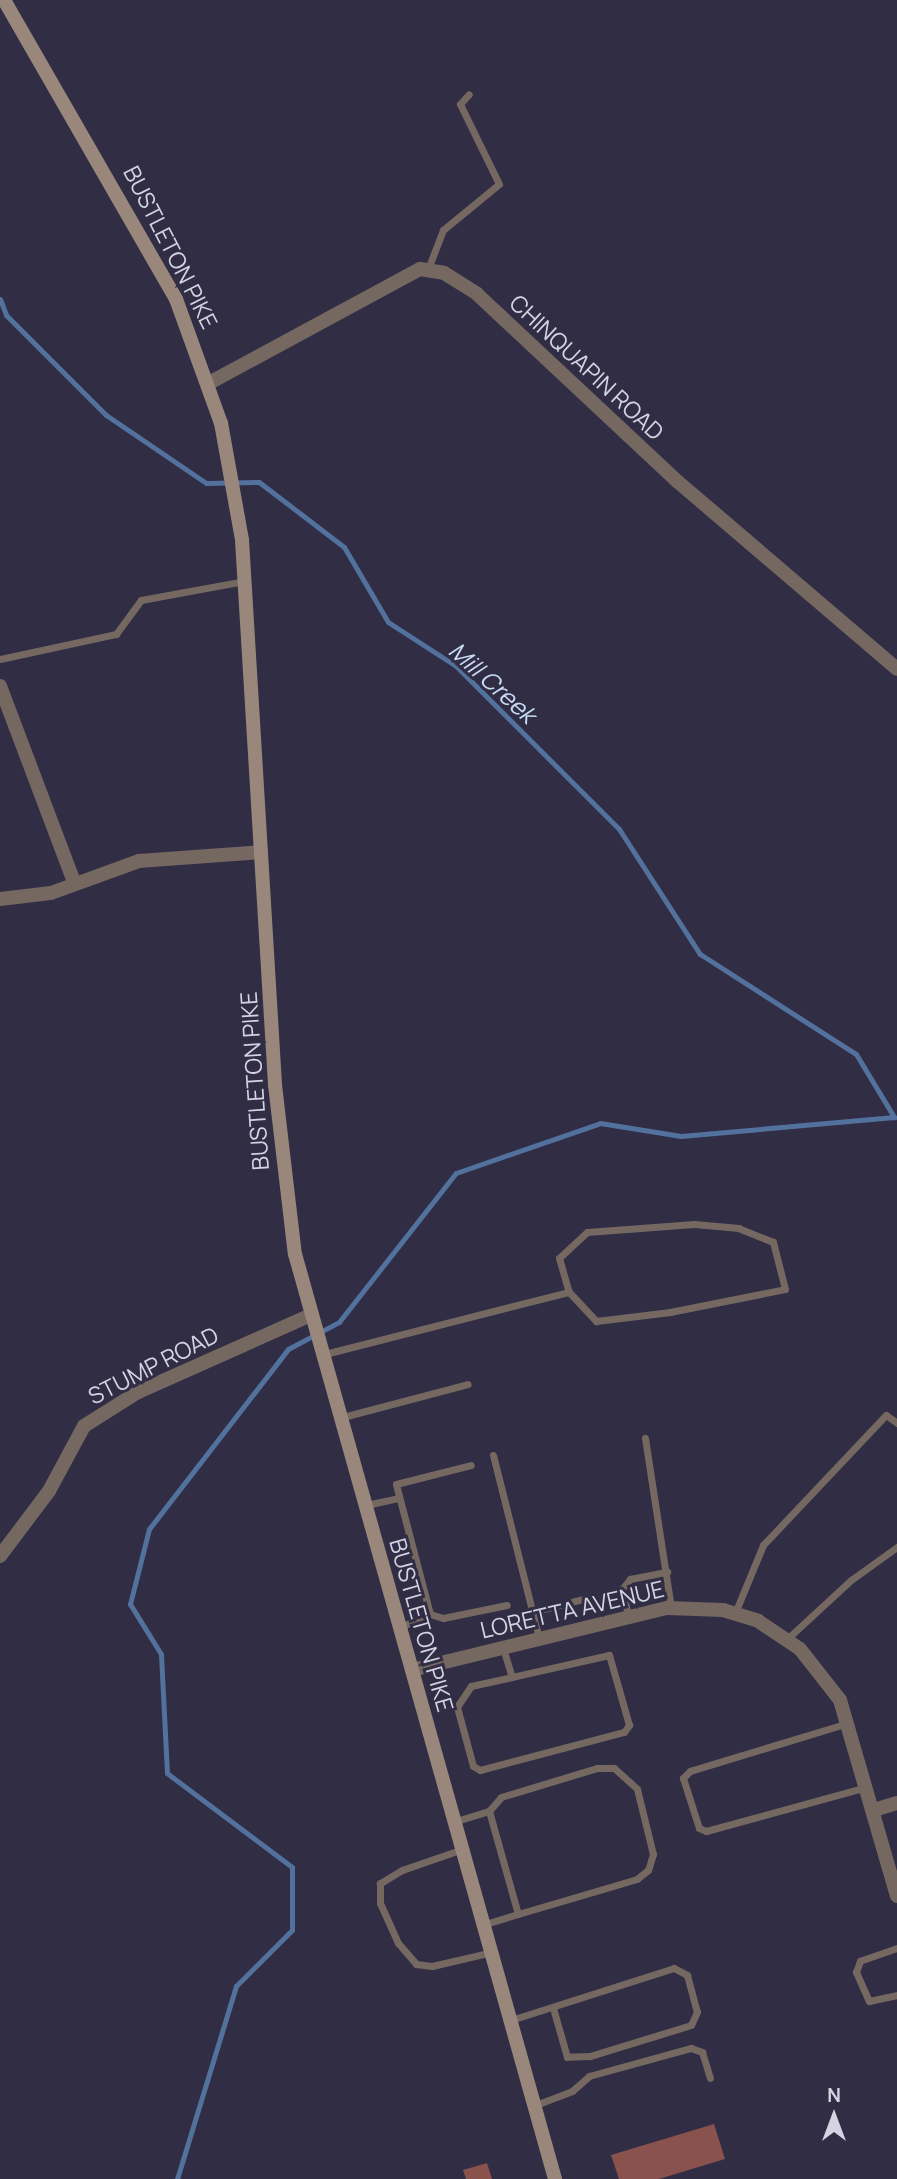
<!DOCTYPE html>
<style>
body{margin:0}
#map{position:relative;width:897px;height:2179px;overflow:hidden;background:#302d45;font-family:Manrope,sans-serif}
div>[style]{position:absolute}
.stream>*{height:5px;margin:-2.5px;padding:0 2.5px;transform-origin:2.5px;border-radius:2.5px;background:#52719c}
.building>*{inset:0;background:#8a524c}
.service>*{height:7px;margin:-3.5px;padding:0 3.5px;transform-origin:3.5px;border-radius:3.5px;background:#746861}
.minor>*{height:14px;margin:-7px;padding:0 7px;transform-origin:7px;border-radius:7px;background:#746861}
.secondary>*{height:14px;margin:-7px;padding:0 7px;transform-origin:7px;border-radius:7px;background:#99877b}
span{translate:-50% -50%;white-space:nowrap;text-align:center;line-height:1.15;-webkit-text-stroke:6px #302d45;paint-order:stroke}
.street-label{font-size:23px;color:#d4d3e2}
.water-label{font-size:24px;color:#c8dbf6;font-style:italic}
.north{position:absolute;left:799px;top:2081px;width:70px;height:70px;-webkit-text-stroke:5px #302d45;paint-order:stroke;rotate:0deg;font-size:19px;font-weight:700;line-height:28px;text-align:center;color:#d4d3e2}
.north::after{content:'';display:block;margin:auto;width:24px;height:32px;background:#d4d3e2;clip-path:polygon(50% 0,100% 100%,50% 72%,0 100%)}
</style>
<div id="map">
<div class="stream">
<div style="left:0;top:299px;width:17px;rotate:69deg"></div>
<div style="left:6px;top:315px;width:141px;rotate:45deg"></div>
<div style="left:106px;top:415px;width:121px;rotate:34.2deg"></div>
<div style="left:206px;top:483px;width:53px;rotate:-1.1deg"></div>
<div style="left:259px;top:482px;width:107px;rotate:37.4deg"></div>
<div style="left:344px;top:547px;width:87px;rotate:59.6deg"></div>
<div style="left:388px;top:622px;width:81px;rotate:32.9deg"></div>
<div style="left:456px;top:666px;width:231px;rotate:45deg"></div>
<div style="left:619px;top:829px;width:149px;rotate:57.1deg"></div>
<div style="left:700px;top:954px;width:185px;rotate:32.7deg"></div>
<div style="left:856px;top:1054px;width:74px;rotate:58.9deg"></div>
<div style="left:177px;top:2179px;width:202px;rotate:-73deg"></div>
<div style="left:236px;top:1986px;width:79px;rotate:-45deg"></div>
<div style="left:292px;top:1930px;width:63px;rotate:-90deg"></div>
<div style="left:292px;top:1867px;width:156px;rotate:-143.1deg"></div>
<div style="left:167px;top:1773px;width:119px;rotate:-92.9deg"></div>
<div style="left:161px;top:1654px;width:59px;rotate:-121.8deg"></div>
<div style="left:130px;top:1604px;width:77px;rotate:-75.8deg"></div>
<div style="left:149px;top:1529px;width:227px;rotate:-52.3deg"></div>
<div style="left:288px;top:1349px;width:58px;rotate:-27.9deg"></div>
<div style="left:339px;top:1322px;width:189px;rotate:-51.9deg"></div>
<div style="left:456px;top:1173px;width:152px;rotate:-19.1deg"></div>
<div style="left:600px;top:1123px;width:82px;rotate:9.1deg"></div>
<div style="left:681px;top:1136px;width:214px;rotate:-5.1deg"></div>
</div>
<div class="building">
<div style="clip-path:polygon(714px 2124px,725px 2159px,659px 2179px,619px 2179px,611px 2155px)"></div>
<div style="clip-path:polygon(487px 2163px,492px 2179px,466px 2179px,463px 2170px)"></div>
</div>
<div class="service">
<div style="left:428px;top:269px;width:42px;rotate:-69deg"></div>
<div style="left:443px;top:230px;width:72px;rotate:-39.4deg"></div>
<div style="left:499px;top:184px;width:89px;rotate:-116deg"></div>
<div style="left:460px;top:104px;width:13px;rotate:-48deg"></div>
<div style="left:0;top:659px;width:119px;rotate:-12.2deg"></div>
<div style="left:116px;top:634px;width:42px;rotate:-53.7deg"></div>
<div style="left:141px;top:600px;width:106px;rotate:-10.4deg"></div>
<div style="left:321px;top:1355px;width:256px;rotate:-14.3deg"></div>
<div style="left:569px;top:1292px;width:40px;rotate:47deg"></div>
<div style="left:596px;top:1321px;width:75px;rotate:-6.9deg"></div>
<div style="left:670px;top:1312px;width:117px;rotate:-11.3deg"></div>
<div style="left:785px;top:1289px;width:49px;rotate:-104.3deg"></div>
<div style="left:773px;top:1242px;width:37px;rotate:-158deg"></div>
<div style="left:739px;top:1228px;width:45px;rotate:-174.9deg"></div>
<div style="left:694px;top:1224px;width:107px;rotate:175.7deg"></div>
<div style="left:587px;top:1232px;width:38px;rotate:137deg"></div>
<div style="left:559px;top:1258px;width:35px;rotate:74deg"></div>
<div style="left:339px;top:1418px;width:133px;rotate:-14.8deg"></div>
<div style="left:645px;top:1438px;width:172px;rotate:81.3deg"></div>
<div style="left:493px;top:1455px;width:189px;rotate:75.9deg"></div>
<div style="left:366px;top:1505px;width:34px;rotate:-12deg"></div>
<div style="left:532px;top:1612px;width:53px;rotate:-14.3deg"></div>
<div style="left:735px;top:1613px;width:74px;rotate:-67.6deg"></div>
<div style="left:763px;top:1545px;width:179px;rotate:-46.6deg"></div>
<div style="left:886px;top:1415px;width:14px;rotate:36deg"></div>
<div style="left:430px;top:1614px;width:134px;rotate:-104.7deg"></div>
<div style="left:396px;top:1484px;width:77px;rotate:-14.2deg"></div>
<div style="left:628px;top:1615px;width:27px;rotate:-103deg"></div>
<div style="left:622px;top:1589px;width:13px;rotate:-51deg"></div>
<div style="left:630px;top:1579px;width:38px;rotate:-11deg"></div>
<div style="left:400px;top:1627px;width:33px;rotate:-23deg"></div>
<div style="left:430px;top:1614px;width:14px;rotate:17deg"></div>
<div style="left:443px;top:1618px;width:65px;rotate:-11.5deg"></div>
<div style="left:787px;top:1639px;width:87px;rotate:-42.7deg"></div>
<div style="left:851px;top:1580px;width:57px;rotate:-35.7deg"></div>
<div style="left:503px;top:1648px;width:30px;rotate:73deg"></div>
<div style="left:512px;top:1677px;width:42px;rotate:167.6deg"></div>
<div style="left:471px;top:1686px;width:25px;rotate:124deg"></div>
<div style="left:457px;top:1707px;width:61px;rotate:74.8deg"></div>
<div style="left:473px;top:1766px;width:8px;rotate:30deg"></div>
<div style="left:480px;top:1770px;width:149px;rotate:-14.8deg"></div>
<div style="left:624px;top:1732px;width:9px;rotate:-54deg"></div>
<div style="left:629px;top:1725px;width:73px;rotate:-105.9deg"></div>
<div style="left:609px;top:1655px;width:99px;rotate:167.2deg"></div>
<div style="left:848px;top:1723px;width:165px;rotate:163.1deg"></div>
<div style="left:690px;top:1771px;width:10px;rotate:135deg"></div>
<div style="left:683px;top:1778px;width:52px;rotate:72.3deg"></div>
<div style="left:699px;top:1828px;width:8px;rotate:23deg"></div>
<div style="left:706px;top:1831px;width:167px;rotate:-15.3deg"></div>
<div style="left:489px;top:1811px;width:18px;rotate:-49deg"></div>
<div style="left:501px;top:1797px;width:100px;rotate:-16.8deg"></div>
<div style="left:597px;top:1768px;width:17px"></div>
<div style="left:614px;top:1768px;width:31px;rotate:42deg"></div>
<div style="left:637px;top:1789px;width:67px;rotate:76.2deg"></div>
<div style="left:653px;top:1854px;width:17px;rotate:107deg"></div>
<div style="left:648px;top:1870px;width:14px;rotate:141deg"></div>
<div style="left:637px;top:1879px;width:124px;rotate:163.6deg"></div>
<div style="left:453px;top:1822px;width:38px;rotate:-17deg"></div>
<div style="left:489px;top:1811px;width:107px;rotate:74.3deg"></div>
<div style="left:518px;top:1914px;width:39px;rotate:163deg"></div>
<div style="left:460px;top:1850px;width:61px;rotate:161deg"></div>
<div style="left:402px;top:1870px;width:26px;rotate:149deg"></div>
<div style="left:380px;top:1883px;width:20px;rotate:90deg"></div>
<div style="left:380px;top:1903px;width:44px;rotate:65.8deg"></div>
<div style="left:398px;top:1943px;width:28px;rotate:49deg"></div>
<div style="left:416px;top:1964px;width:16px;rotate:7deg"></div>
<div style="left:432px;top:1966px;width:57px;rotate:-13.1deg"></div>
<div style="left:897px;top:1948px;width:39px;rotate:161deg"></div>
<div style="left:860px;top:1961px;width:12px;rotate:110deg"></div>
<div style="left:856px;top:1972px;width:32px;rotate:66deg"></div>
<div style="left:869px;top:2001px;width:29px;rotate:-12deg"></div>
<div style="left:511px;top:2020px;width:171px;rotate:-17.7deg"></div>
<div style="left:674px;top:1968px;width:15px;rotate:28deg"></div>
<div style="left:687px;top:1975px;width:38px;rotate:75deg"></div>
<div style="left:697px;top:2012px;width:14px;rotate:115deg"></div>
<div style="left:691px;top:2025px;width:106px;rotate:162.9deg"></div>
<div style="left:590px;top:2056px;width:23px;rotate:178deg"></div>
<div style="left:567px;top:2057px;width:51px;rotate:-105.9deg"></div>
<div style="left:533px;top:2106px;width:42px;rotate:-21deg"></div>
<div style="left:572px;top:2091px;width:23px;rotate:-41deg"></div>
<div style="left:589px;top:2076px;width:106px;rotate:-15.4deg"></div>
<div style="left:691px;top:2048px;width:12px;rotate:20deg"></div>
<div style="left:702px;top:2052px;width:27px;rotate:73deg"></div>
</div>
<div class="minor">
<div style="left:209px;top:383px;width:240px;rotate:-28.4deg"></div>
<div style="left:420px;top:269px;width:24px;rotate:9deg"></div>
<div style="left:444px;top:273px;width:39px;rotate:32deg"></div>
<div style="left:477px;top:294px;width:274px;rotate:43.1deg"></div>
<div style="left:677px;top:481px;width:289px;rotate:40.5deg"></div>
<div style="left:0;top:686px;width:210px;rotate:69.3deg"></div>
<div style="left:0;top:899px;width:51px;rotate:-6.7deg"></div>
<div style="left:51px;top:893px;width:94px;rotate:-20deg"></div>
<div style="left:139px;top:861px;width:122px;rotate:-4.2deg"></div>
<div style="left:0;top:1556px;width:81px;rotate:-53deg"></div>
<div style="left:49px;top:1491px;width:74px;rotate:-61.7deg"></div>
<div style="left:84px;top:1426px;width:64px;rotate:-32.2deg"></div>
<div style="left:138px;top:1392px;width:187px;rotate:-24deg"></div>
<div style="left:412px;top:1670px;width:262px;rotate:-13.7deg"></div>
<div style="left:667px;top:1608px;width:56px;rotate:2deg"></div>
<div style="left:723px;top:1610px;width:37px;rotate:17deg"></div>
<div style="left:758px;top:1621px;width:50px;rotate:33.7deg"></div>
<div style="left:800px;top:1649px;width:65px;rotate:51.9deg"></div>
<div style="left:840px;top:1700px;width:204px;rotate:73.8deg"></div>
<div style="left:874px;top:1810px;width:24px;rotate:-17deg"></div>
</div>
<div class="secondary">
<div style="left:4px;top:0;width:345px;rotate:60.1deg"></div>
<div style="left:176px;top:299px;width:132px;rotate:70.1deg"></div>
<div style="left:221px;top:423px;width:119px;rotate:79.8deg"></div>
<div style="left:242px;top:540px;width:546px;rotate:86.53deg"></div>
<div style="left:275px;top:1085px;width:170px;rotate:83.3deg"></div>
<div style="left:295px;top:1254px;width:961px;rotate:74.3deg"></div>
</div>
<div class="street-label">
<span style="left:171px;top:247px;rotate:63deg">BUSTLETON PIKE</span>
<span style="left:587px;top:367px;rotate:43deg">CHINQUAPIN ROAD</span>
<span style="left:254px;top:1081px;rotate:-94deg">BUSTLETON PIKE</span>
<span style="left:153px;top:1365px;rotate:-27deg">STUMP ROAD</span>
<span style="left:572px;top:1609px;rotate:-13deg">LORETTA AVENUE</span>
<span style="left:422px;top:1625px;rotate:74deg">BUSTLETON PIKE</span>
</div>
<div class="water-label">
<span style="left:493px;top:682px;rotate:42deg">Mill Creek</span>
</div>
<div class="north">N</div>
</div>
